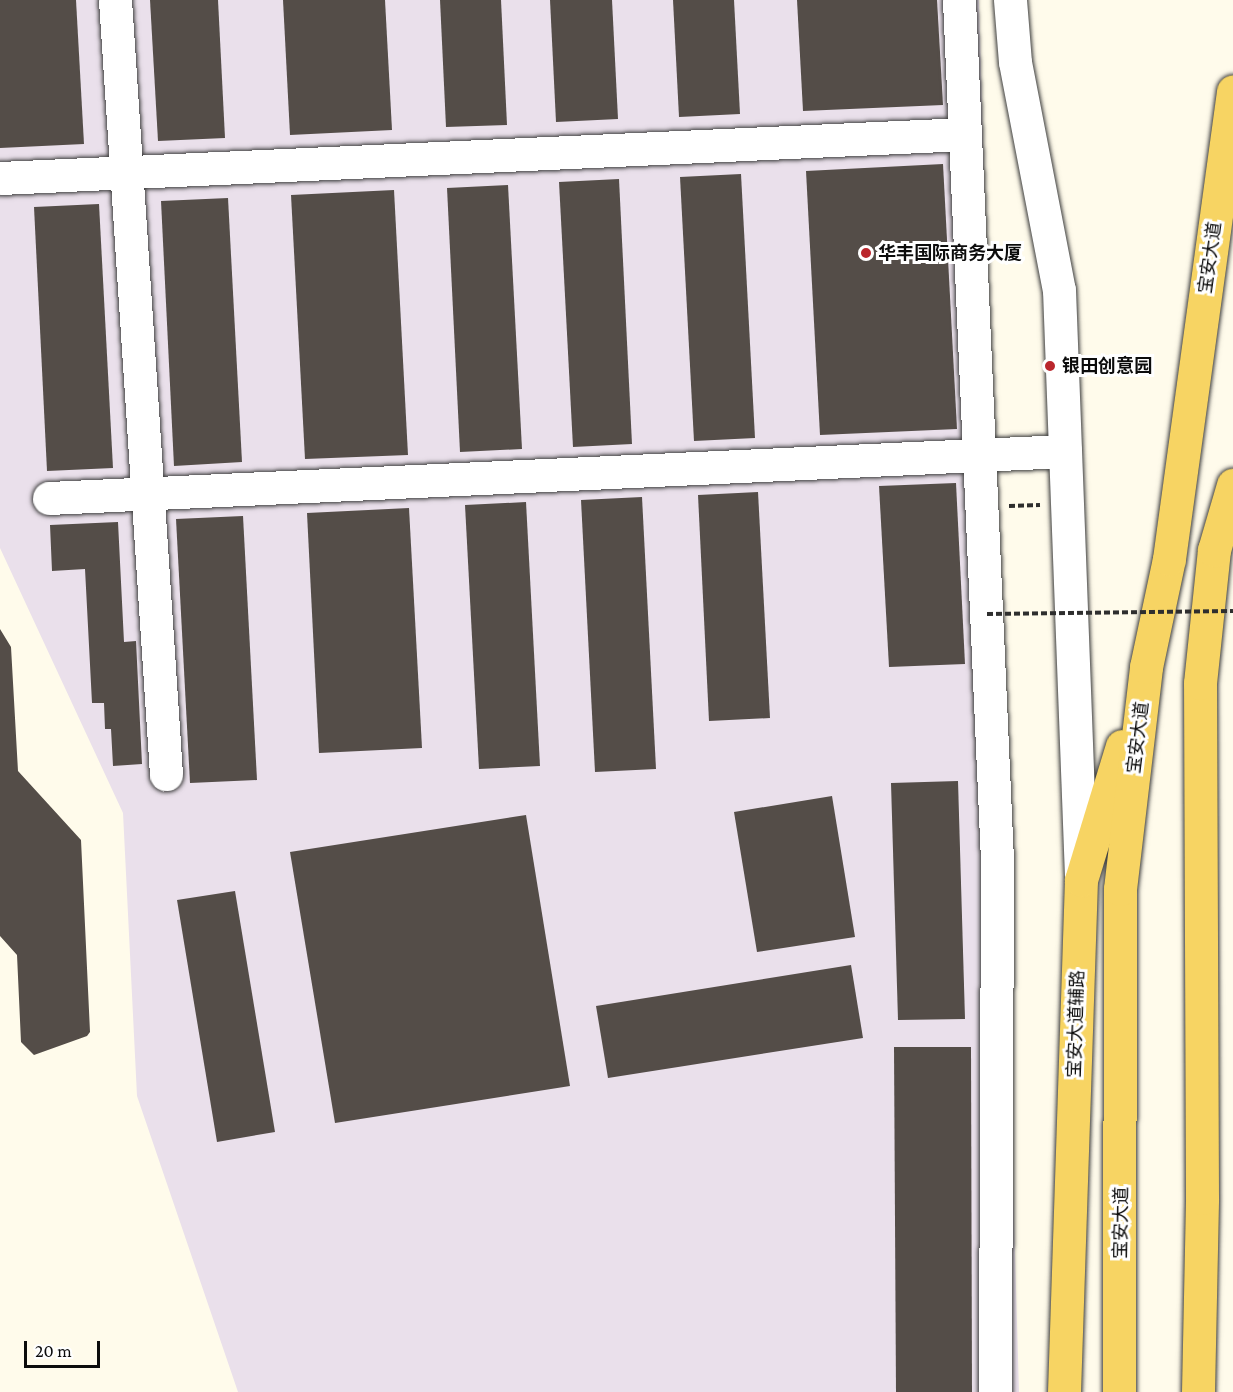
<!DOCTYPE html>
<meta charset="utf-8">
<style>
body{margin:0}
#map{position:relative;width:1233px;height:1392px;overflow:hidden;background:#fffbeb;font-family:"Crimson Pro","Noto Sans SC",serif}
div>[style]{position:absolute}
.industrial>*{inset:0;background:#eae0eb}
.building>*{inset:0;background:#544d48}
.path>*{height:4px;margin-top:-2px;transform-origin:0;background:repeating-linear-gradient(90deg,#2e2e2e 0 6px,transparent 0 9px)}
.roads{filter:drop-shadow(0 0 2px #3f3f3f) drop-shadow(0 0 2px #3f3f3f)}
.minor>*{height:33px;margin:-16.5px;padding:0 16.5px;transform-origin:16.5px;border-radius:16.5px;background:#fff}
.major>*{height:33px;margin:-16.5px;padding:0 16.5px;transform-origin:16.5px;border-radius:16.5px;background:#f7d463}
.path-bridge>*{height:4px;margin-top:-2px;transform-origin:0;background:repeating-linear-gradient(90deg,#2e2e2e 0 6px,transparent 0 9px)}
.dots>*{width:16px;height:16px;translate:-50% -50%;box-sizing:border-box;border:3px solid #fff;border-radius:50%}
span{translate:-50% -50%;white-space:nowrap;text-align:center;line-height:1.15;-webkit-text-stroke:6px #fff;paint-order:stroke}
.poi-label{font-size:18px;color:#0c0c0c;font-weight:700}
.left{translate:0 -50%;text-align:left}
.street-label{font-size:18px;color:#0c0c0c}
.scale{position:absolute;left:24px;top:1341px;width:76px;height:27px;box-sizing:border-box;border:3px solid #0c0c0c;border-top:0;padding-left:8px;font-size:18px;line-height:21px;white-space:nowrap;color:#0c0c0c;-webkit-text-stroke:4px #fff;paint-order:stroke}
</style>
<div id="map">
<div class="industrial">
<div style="clip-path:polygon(0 0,979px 0,1019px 1392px,238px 1392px,137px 1096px,123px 813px,0 548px)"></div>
</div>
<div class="building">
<div style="clip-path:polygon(0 0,76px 0,84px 144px,0 148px)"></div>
<div style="clip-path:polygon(150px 0,218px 0,225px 138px,158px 141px)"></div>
<div style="clip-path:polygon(283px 0,385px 0,392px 130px,290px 135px)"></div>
<div style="clip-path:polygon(440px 0,501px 0,507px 125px,446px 127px)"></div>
<div style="clip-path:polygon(550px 0,612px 0,618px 119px,556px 122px)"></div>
<div style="clip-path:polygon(673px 0,734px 0,740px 114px,679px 117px)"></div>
<div style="clip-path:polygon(797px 0,937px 0,943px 105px,803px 111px)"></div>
<div style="clip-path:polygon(943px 164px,957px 429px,820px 435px,806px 171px)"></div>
<div style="clip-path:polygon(741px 174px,755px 438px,694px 441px,680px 177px)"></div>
<div style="clip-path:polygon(619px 179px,632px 444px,573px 447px,559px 182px)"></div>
<div style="clip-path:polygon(508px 185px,522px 449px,460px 452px,447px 188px)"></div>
<div style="clip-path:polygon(394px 190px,408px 455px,305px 459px,291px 195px)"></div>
<div style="clip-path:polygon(228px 198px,242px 462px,174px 466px,161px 201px)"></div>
<div style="clip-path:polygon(99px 204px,113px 468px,47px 471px,34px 207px)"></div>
<div style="clip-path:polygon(956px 483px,965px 664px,889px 667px,879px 486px)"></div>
<div style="clip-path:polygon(758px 492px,770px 718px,709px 721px,698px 495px)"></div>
<div style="clip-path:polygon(642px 497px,656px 769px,595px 772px,581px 500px)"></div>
<div style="clip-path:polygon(526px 502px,540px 766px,479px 769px,465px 505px)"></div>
<div style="clip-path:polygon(409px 508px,422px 748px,319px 753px,307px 513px)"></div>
<div style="clip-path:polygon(243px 516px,257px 780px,190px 783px,176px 519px)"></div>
<div style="clip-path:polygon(118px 522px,124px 642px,136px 641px,142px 764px,113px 766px,111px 729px,105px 729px,104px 703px,92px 703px,85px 569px,52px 571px,50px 525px)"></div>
<div style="clip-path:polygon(0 629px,11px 647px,18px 771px,81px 840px,90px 1032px,87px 1036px,34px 1055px,21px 1042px,17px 955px,0 936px)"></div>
<div style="clip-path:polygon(958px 781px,965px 1019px,898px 1020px,891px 783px)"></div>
<div style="clip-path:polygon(832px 796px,855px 937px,757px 952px,734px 812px)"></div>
<div style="clip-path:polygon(526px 815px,570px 1086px,335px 1123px,290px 852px)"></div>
<div style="clip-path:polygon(235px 891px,275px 1132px,217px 1142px,177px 900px)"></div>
<div style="clip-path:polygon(851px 965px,863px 1038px,608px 1078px,596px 1006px)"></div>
<div style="clip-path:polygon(894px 1047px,971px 1047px,972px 1392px,896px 1392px)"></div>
</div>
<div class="path">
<div style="left:1009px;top:506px;width:31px;rotate:-2deg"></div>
</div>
<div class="roads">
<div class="minor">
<div style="left:115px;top:0;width:776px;rotate:86.23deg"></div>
<div style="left:959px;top:0;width:862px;rotate:87.47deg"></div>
<div style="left:997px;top:861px;width:531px;rotate:90.22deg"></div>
<div style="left:1010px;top:0;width:62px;rotate:85.4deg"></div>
<div style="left:1015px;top:62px;width:232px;rotate:79.1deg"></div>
<div style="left:1059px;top:290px;width:585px;rotate:87.85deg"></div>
<div style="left:0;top:178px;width:966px;rotate:-2.61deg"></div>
<div style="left:49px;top:498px;width:1017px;rotate:-2.65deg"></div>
</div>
<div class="major">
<div style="left:1064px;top:1392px;width:512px;rotate:-88.1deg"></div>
<div style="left:1081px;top:880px;width:140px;rotate:-73deg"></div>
<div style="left:1119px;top:1392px;width:503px;rotate:-89.89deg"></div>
<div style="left:1120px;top:889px;width:224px;rotate:-83.3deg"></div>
<div style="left:1146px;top:667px;width:110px;rotate:-78deg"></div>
<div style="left:1169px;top:559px;width:472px;rotate:-82.2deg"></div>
<div style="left:1198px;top:1392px;width:194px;rotate:-88.8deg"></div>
<div style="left:1202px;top:1198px;width:515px;rotate:-90.22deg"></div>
<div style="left:1200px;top:683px;width:134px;rotate:-84deg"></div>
<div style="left:1214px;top:550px;width:68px;rotate:-73.7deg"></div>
</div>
</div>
<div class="path-bridge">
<div style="left:987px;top:614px;width:246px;rotate:-0.7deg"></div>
</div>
<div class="dots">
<div style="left:866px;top:253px;background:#ba262c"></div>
<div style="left:1050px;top:366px;background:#ba262c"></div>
</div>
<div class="poi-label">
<span class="left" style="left:878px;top:253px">华丰国际商务大厦</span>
<span class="left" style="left:1062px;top:366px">银田创意园</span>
</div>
<div class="street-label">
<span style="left:1210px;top:258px;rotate:-82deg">宝安大道</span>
<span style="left:1138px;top:738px;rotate:-83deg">宝安大道</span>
<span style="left:1076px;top:1024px;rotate:-88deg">宝安大道辅路</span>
<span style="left:1121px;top:1223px;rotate:-89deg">宝安大道</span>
</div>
<div class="scale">20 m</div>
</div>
